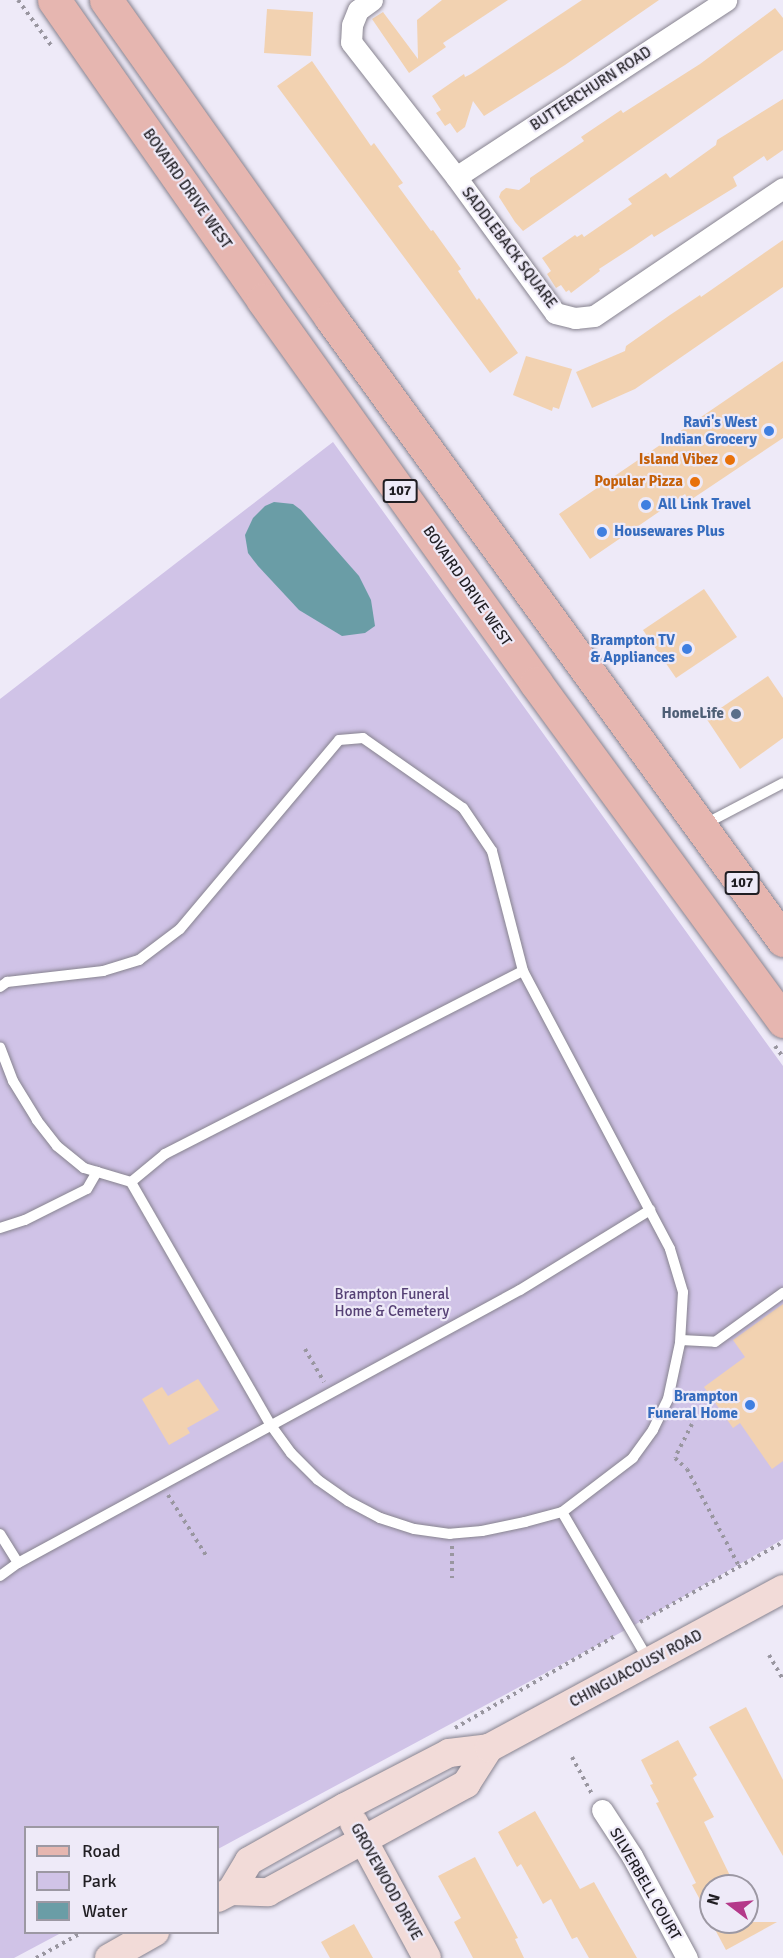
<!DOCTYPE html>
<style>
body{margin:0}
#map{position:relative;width:783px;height:1958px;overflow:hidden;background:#eeeaf8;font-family:Signika,sans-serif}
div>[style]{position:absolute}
.green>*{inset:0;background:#d0c3e7}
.water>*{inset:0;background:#6a9da6}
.building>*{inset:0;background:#f2d2b1}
.path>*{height:4px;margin-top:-2px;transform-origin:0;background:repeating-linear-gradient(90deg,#9996a0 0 3px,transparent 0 7.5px)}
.roads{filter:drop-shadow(0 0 2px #87838f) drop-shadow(0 0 2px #87838f)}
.lane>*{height:10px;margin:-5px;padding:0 5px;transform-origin:5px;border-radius:5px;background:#fff}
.street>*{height:21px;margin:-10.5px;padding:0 10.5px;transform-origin:10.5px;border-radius:10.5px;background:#fff}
.secondary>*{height:28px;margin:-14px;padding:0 14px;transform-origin:14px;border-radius:14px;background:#f2dbd8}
.primary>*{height:33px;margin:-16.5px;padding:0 16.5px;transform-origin:16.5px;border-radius:16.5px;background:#e6b6b0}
.dots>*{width:16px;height:16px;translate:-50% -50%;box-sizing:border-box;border:3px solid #eeeaf8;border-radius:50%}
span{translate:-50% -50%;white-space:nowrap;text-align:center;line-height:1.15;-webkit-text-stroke:4.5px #eeeaf8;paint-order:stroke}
.shield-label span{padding:2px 4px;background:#eeeaf8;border:2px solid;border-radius:4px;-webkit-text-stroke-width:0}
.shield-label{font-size:14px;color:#201e23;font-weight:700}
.street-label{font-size:15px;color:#201e23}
.shop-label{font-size:15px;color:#366cbe;font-weight:700}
.right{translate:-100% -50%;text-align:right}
.left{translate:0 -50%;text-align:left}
.food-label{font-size:15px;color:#c56008;font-weight:700}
.service-label{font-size:15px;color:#4e5e75;font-weight:700}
.park-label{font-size:15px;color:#564175}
.legend{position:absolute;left:24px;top:1826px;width:195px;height:108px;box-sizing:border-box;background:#eeeaf8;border:2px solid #9c98a3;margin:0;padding:8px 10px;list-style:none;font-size:18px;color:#201e23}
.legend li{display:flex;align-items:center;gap:12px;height:30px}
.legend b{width:30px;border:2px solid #9c98a3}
.north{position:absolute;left:699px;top:1874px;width:60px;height:60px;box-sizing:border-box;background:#eeeaf8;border:2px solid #9c98a3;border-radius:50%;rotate:286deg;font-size:16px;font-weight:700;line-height:24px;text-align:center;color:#201e23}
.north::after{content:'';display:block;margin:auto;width:21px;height:27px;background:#b4398a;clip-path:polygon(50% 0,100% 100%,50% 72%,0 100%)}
</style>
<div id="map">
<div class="green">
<div style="clip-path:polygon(333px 442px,783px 1066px,783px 1539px,631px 1627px,218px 1849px,218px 1828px,26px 1828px,26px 1932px,61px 1933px,14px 1958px,0 1958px,0 699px)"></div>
</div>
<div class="water">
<div style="clip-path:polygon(274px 502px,293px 504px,301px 510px,359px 576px,371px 600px,375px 626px,365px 633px,342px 636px,299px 610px,258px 566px,248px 553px,245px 535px,253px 518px,265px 506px)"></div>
</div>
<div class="building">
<div style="clip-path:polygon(442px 0,508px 0,443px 43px,446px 47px,409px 73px,372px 19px,383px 12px,418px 59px,417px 20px)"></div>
<div style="clip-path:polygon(582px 0,659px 0,565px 65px,484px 116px,473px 101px,465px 127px,457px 133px,450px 123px,445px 126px,436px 113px,441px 110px,432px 96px,464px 74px,465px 77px,471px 74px)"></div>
<div style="clip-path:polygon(775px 8px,783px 18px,783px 50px,523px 231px,515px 222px,499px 197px,501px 192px,506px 188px,519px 190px,530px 182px,530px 178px,584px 141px,581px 137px,621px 110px,623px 113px,700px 64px)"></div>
<div style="clip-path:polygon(267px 9px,313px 12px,311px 56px,264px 53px)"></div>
<div style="clip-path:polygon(312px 61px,371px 146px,374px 143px,403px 183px,398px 186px,431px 231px,433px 230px,461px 269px,458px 271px,477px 300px,479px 298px,518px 353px,490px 373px,277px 86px)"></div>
<div style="clip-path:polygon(783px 99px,783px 150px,767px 161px,764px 156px,733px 177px,737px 186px,654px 237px,652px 234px,633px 247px,599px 269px,600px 271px,571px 293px,569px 290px,566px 292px,561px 285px,556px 288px,547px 274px,551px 271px,542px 258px,575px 235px,577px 237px,582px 234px,584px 237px,632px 204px,628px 199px,666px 173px,670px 178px,716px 145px,717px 140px)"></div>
<div style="clip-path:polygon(783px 240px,783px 287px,635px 389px,592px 408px,576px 372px,625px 351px,626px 346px,670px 315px,700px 295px,701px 297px)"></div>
<div style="clip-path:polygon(526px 356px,572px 369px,559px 409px,553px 407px,552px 411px,513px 395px)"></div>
<div style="clip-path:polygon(783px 361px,783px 438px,689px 501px,685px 494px,590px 559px,559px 514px)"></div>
<div style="clip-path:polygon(704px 589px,737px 637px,676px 678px,643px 630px)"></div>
<div style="clip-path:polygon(768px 676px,783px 698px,783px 738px,740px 769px,706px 718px)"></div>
<div style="clip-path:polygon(783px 1304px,783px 1461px,772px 1469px,740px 1423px,733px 1428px,704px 1387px,745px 1357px,733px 1340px)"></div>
<div style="clip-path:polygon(198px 1379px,219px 1410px,187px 1428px,190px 1433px,169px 1445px,142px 1399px,162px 1387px,168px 1396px)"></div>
<div style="clip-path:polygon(746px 1707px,783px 1780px,783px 1856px,709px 1727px)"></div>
<div style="clip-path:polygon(678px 1740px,697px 1775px,693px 1778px,714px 1817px,704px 1822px,735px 1886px,711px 1886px,711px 1920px,692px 1885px,696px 1883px,656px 1803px,659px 1802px,650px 1785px,653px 1784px,641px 1760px)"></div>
<div style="clip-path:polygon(535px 1811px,580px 1889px,594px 1882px,637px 1958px,589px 1958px,577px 1937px,572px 1939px,551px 1899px,543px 1904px,521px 1864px,517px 1867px,498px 1832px)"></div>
<div style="clip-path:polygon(475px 1857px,518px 1938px,515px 1939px,524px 1958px,473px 1958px,454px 1922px,461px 1918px,438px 1876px)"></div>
<div style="clip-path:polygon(711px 1922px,777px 1922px,726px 1950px)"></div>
<div style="clip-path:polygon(354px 1924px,373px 1958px,330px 1958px,321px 1942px)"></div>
</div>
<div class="path">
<div style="left:18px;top:0;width:59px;rotate:53.9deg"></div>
<div style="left:775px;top:1046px;width:14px;rotate:54deg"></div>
<div style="left:305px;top:1349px;width:38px;rotate:60deg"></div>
<div style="left:692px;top:1424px;width:38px;rotate:117deg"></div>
<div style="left:675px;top:1458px;width:16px;rotate:43deg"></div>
<div style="left:687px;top:1469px;width:110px;rotate:61.8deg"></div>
<div style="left:168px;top:1495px;width:73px;rotate:57.8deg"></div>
<div style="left:452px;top:1546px;width:32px;rotate:90deg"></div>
<div style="left:640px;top:1622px;width:164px;rotate:-29.2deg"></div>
<div style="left:769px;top:1655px;width:28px;rotate:60deg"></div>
<div style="left:455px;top:1728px;width:187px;rotate:-29.9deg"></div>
<div style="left:572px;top:1757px;width:44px;rotate:61.7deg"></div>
<div style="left:36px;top:1958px;width:54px;rotate:-29deg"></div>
</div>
<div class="roads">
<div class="lane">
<div style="left:703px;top:825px;width:90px;rotate:-27.7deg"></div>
<div style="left:0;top:987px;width:9px;rotate:-36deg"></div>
<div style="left:7px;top:982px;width:97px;rotate:-6.5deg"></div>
<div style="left:103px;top:971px;width:38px;rotate:-17deg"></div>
<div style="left:139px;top:960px;width:51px;rotate:-37.1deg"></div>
<div style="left:180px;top:929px;width:247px;rotate:-49.9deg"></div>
<div style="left:339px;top:740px;width:24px;rotate:-5deg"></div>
<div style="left:363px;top:738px;width:122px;rotate:35deg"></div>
<div style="left:463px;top:808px;width:52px;rotate:56deg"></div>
<div style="left:492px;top:851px;width:124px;rotate:75.5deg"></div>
<div style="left:523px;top:971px;width:314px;rotate:62.1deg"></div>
<div style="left:670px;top:1249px;width:45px;rotate:73.2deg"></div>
<div style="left:683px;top:1292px;width:51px;rotate:93.4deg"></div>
<div style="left:680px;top:1343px;width:57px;rotate:102.1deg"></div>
<div style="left:668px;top:1399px;width:34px;rotate:116deg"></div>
<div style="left:653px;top:1430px;width:34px;rotate:126deg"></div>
<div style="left:633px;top:1458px;width:89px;rotate:142.7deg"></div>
<div style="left:562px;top:1512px;width:38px;rotate:165deg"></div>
<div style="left:525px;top:1522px;width:44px;rotate:168.2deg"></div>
<div style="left:482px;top:1531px;width:32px;rotate:175deg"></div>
<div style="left:450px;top:1534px;width:36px;rotate:-172deg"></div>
<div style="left:414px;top:1529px;width:36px;rotate:-162deg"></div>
<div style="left:380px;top:1518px;width:36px;rotate:-152deg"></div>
<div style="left:348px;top:1501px;width:37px;rotate:-145deg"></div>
<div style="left:318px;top:1480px;width:38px;rotate:-135deg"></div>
<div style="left:291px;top:1453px;width:36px;rotate:-126deg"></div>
<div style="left:270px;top:1424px;width:279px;rotate:-119.9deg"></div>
<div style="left:131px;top:1182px;width:49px;rotate:-163.4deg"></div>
<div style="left:84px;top:1168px;width:35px;rotate:-141deg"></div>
<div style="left:57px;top:1146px;width:33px;rotate:-128deg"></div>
<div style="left:37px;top:1120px;width:46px;rotate:-121.6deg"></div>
<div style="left:13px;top:1081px;width:36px;rotate:-111deg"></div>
<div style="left:131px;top:1182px;width:44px;rotate:-39.5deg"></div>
<div style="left:165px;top:1154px;width:402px;rotate:-27.1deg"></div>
<div style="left:0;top:1228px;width:26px;rotate:-18deg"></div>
<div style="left:25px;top:1220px;width:69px;rotate:-26.6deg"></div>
<div style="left:87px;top:1189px;width:20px;rotate:-60deg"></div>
<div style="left:681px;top:1340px;width:34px;rotate:3deg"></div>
<div style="left:715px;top:1342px;width:84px;rotate:-35.8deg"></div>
<div style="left:562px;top:1512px;width:173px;rotate:59.7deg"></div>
<div style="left:0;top:1534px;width:34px;rotate:58deg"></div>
<div style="left:18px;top:1563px;width:571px;rotate:-28.54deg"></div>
<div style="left:520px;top:1290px;width:153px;rotate:-31.6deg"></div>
<div style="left:0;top:1576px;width:22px;rotate:-36deg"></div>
</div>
<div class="street">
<div style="left:372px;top:0;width:17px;rotate:144deg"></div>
<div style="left:358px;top:10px;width:16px;rotate:112deg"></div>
<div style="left:352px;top:25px;width:17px;rotate:93deg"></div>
<div style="left:351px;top:42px;width:171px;rotate:52.1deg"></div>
<div style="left:456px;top:177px;width:168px;rotate:53.9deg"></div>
<div style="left:555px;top:313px;width:21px;rotate:14deg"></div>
<div style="left:575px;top:318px;width:19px;rotate:-6deg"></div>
<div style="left:594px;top:316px;width:228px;rotate:-34.1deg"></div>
<div style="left:456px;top:177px;width:323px;rotate:-33.2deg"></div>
<div style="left:602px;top:1810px;width:55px;rotate:56.9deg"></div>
<div style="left:632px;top:1856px;width:116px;rotate:61.7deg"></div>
</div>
<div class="secondary">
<div style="left:354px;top:1823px;width:153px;rotate:61.6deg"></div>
<div style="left:231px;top:1891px;width:37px;rotate:2deg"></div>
<div style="left:268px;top:1892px;width:226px;rotate:-28.6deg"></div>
<div style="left:466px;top:1784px;width:43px;rotate:-57.4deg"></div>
<div style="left:218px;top:1898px;width:15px;rotate:-28deg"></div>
<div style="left:231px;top:1891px;width:35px;rotate:-59deg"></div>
<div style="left:249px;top:1861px;width:110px;rotate:-29.4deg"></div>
<div style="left:345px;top:1807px;width:117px;rotate:-27.4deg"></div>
<div style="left:449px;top:1753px;width:40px;rotate:-7.1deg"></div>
<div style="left:489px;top:1748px;width:334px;rotate:-28.4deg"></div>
<div style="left:109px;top:1958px;width:53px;rotate:-29.5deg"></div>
</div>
<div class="primary">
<div style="left:54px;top:0;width:366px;rotate:55.1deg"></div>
<div style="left:263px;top:300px;width:470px;rotate:54.5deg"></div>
<div style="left:536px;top:683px;width:419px;rotate:53.8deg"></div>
<div style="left:106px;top:0;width:390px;rotate:54.7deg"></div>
<div style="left:331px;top:318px;width:769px;rotate:53.99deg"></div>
</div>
</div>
<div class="dots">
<div style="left:769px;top:431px;background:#3f7fe0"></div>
<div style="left:730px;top:460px;background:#e8710a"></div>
<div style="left:695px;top:482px;background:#e8710a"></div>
<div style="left:646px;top:505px;background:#3f7fe0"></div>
<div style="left:602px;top:532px;background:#3f7fe0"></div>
<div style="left:687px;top:649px;background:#3f7fe0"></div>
<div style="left:736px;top:714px;background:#5c6f8a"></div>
<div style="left:750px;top:1405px;background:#3f7fe0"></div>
</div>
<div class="shield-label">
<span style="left:400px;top:491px">107</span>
<span style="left:742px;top:883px">107</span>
</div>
<div class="street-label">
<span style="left:591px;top:89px;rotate:-33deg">BUTTERCHURN ROAD</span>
<span style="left:187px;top:189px;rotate:55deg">BOVAIRD DRIVE WEST</span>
<span style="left:509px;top:248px;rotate:53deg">SADDLEBACK SQUARE</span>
<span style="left:467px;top:586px;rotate:55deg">BOVAIRD DRIVE WEST</span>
<span style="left:636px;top:1669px;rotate:-28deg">CHINGUACOUSY ROAD</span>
<span style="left:386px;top:1882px;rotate:61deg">GROVEWOOD DRIVE</span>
<span style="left:645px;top:1884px;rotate:60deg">SILVERBELL COURT</span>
</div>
<div class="shop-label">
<span class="right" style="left:757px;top:431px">Ravi's West<br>Indian Grocery</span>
<span class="left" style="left:658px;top:505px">All Link Travel</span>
<span class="left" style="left:614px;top:532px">Housewares Plus</span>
<span class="right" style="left:675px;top:649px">Brampton TV<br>&amp; Appliances</span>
<span class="right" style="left:738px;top:1405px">Brampton<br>Funeral Home</span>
</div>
<div class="food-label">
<span class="right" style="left:718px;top:460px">Island Vibez</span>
<span class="right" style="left:683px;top:482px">Popular Pizza</span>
</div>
<div class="service-label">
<span class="right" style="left:724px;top:714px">HomeLife</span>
</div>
<div class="park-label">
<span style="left:392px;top:1303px">Brampton Funeral<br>Home &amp; Cemetery</span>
</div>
<ul class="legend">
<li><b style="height:8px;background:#e6b6b0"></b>Road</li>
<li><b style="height:16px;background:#d0c3e7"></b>Park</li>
<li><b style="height:16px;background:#6a9da6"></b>Water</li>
</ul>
<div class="north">N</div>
</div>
